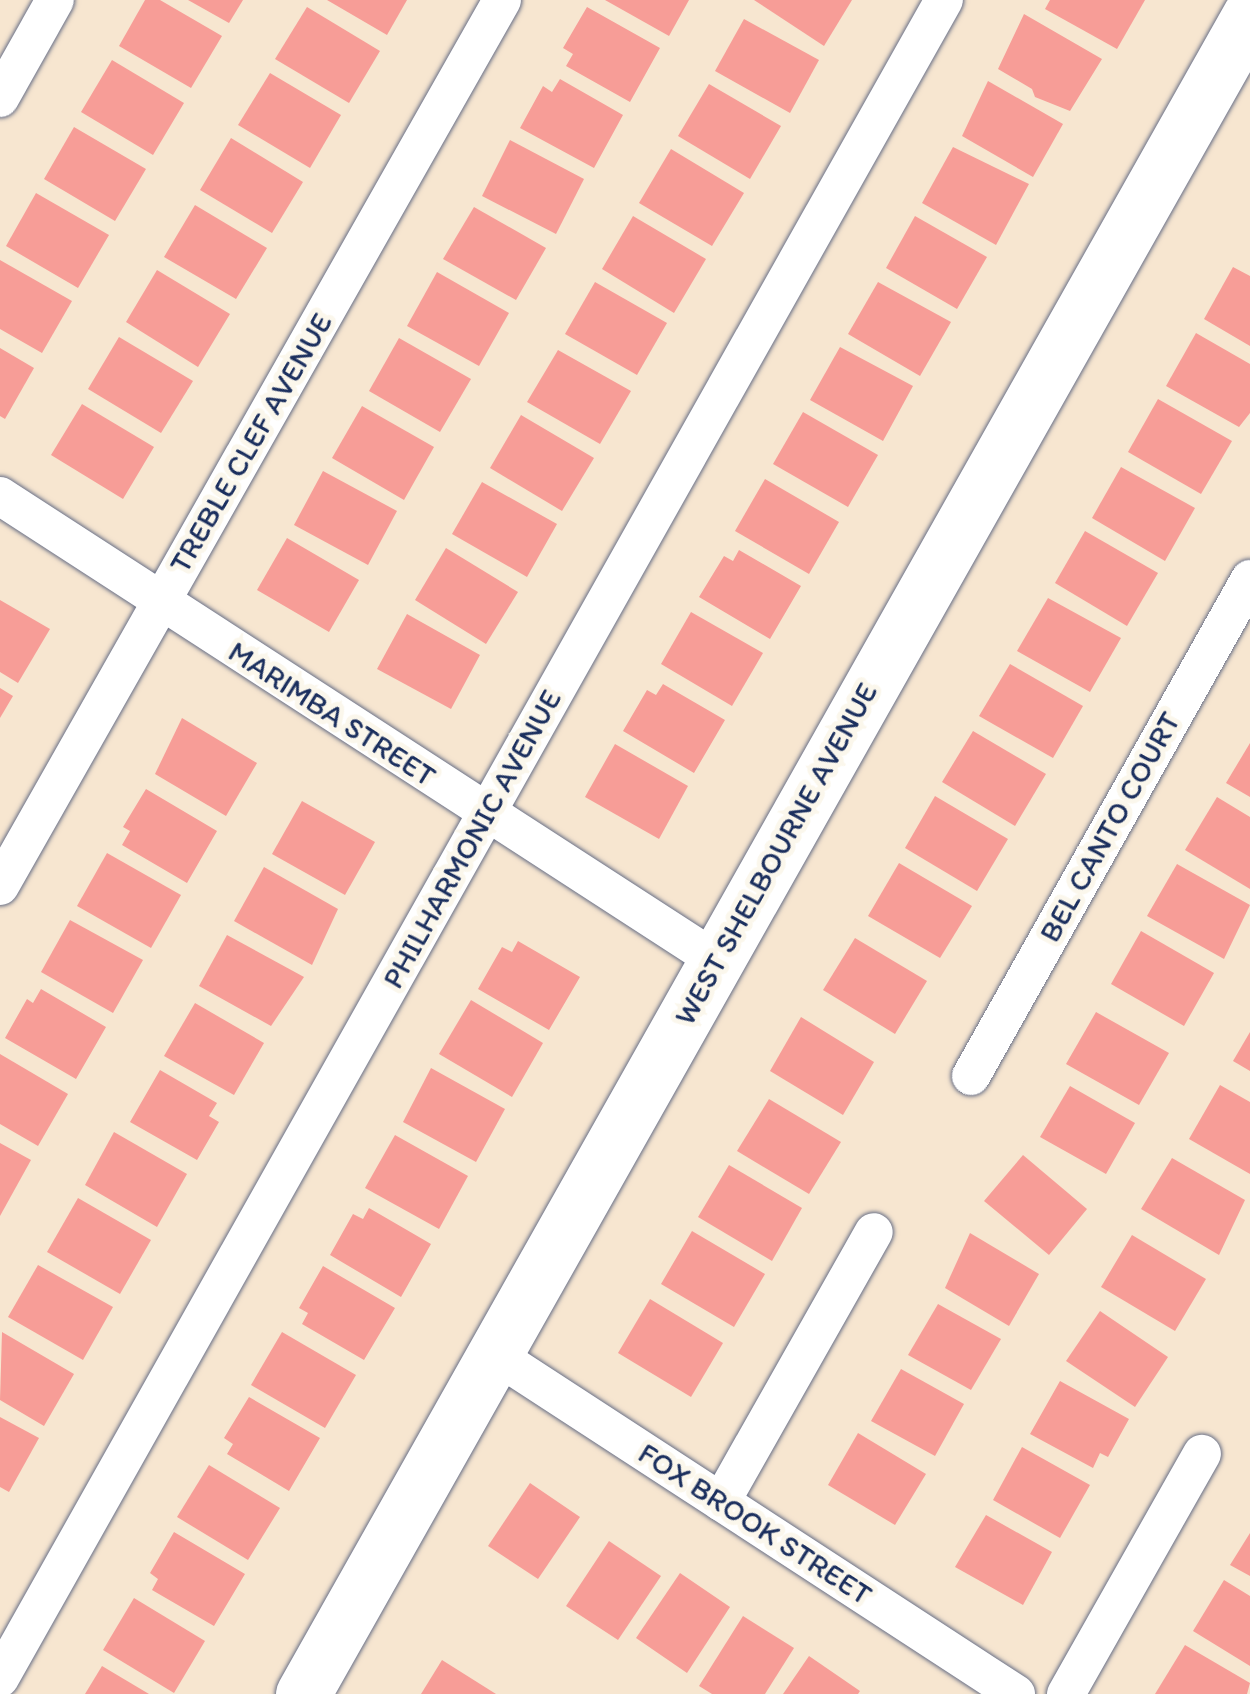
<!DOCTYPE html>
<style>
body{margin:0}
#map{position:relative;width:1250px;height:1694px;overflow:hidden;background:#f7e6d0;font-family:Itim,sans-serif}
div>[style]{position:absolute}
.building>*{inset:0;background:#f79d97}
.roads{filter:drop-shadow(0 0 2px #686f86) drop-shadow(0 0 2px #686f86)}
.street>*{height:38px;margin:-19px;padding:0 19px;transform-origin:19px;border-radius:19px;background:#fff}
.secondary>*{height:55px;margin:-27.5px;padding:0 27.5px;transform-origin:27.5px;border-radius:27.5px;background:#fff}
span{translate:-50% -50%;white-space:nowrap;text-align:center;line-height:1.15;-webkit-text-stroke:10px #fbf7ec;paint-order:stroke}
.street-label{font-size:30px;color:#1b2f5e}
</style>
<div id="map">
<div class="building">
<div style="clip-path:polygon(145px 0,160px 0,222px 36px,191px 88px,119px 46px)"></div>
<div style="clip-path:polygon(188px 0,243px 0,229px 23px)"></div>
<div style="clip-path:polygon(327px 0,407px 0,387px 35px)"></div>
<div style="clip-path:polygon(605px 0,689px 0,669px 36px)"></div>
<div style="clip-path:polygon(754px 0,852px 0,824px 46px)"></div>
<div style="clip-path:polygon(1050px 0,1145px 0,1117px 49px,1045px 9px)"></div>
<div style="clip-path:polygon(307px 7px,380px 51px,349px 103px,275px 59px)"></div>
<div style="clip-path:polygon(587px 7px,660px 48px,630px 102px,566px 66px,573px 54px,563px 48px)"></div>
<div style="clip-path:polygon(1024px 14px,1102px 59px,1070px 111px,1035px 97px,1032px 89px,998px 69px)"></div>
<div style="clip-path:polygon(744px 19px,819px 60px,790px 113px,715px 71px)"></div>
<div style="clip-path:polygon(112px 60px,184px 103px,153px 155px,81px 112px)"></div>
<div style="clip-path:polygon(270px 73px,341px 115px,310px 168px,238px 125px)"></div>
<div style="clip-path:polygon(560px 79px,623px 115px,594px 168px,520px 128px,543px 86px,552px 92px)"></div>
<div style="clip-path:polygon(988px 81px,1063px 124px,1033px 177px,962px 136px)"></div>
<div style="clip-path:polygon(709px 84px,781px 126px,750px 179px,678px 136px)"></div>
<div style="clip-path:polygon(74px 127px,146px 169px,115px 221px,44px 179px)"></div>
<div style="clip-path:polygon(231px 138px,303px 182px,272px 233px,200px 190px)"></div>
<div style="clip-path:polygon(510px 140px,584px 179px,556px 234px,482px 196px)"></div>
<div style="clip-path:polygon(953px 147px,1029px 184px,996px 245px,922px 203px)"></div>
<div style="clip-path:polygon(671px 149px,744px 193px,712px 246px,639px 203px)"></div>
<div style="clip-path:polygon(36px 193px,109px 235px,78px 288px,6px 246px)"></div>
<div style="clip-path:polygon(195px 205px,267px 248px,236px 299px,164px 257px)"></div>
<div style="clip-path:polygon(474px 207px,546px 248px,516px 300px,443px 259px)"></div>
<div style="clip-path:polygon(633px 216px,706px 259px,674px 313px,602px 269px)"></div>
<div style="clip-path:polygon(915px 216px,987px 257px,957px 309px,886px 268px)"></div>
<div style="clip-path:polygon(0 260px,72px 301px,42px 353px,0 329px)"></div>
<div style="clip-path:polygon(1233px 267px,1250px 276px,1250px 346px,1204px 319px)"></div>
<div style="clip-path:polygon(157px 270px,230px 314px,198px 367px,126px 322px)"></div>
<div style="clip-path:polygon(437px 272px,509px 313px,479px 366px,407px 326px)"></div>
<div style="clip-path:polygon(595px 282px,667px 323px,637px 375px,565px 334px)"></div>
<div style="clip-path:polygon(878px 282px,951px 322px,920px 376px,848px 334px)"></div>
<div style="clip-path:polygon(1196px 333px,1250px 364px,1250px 413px,1239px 427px,1166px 386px)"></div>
<div style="clip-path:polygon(119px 337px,193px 381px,161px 433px,88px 389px)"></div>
<div style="clip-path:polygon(399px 338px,471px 379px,440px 432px,369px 391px)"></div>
<div style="clip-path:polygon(840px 347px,913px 386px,883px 441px,810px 400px)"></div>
<div style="clip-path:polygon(0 348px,34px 368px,5px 419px,0 416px)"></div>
<div style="clip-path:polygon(558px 350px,631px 391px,600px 444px,527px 402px)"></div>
<div style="clip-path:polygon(1158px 399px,1232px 441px,1201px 494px,1128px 452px)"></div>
<div style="clip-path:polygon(82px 404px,154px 447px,123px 499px,51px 455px)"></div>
<div style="clip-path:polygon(362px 406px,434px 447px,404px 500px,332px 458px)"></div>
<div style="clip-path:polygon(803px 412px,878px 455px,848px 507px,773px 464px)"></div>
<div style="clip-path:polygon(521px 415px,594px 458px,562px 511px,490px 468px)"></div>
<div style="clip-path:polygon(1121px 467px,1195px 508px,1165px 561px,1092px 518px)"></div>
<div style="clip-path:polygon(323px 471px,397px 511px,368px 565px,294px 525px)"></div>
<div style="clip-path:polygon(765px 479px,839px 522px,809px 574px,735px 531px)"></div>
<div style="clip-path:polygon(482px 482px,557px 524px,527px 577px,452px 534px)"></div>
<div style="clip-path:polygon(1085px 531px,1158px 573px,1127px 626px,1055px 583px)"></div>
<div style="clip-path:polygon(287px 538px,359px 580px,329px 632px,257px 590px)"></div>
<div style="clip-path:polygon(446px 548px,518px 592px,486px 644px,415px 600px)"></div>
<div style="clip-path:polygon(739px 550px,801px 586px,770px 639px,699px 597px,724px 556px,733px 561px)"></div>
<div style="clip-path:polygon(1048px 598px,1121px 638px,1090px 692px,1017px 651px)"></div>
<div style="clip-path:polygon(0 600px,50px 629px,18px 683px,0 672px)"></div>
<div style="clip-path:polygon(691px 612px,763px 653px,732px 706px,661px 664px)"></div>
<div style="clip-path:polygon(407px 614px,480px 655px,451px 709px,377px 669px)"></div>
<div style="clip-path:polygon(1010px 664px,1083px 706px,1053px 758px,979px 716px)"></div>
<div style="clip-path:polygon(663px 684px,725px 720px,694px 773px,623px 731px,647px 690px,656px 695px)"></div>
<div style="clip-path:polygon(0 688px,13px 696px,0 718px)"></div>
<div style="clip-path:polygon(182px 718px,257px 763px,226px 816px,155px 774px)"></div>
<div style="clip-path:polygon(973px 731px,1046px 774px,1015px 826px,942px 782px)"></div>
<div style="clip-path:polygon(1250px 743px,1250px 797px,1226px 783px)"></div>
<div style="clip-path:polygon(615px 744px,688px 786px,659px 839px,585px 797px)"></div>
<div style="clip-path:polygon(146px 789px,217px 831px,187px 883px,122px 845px,130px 831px,123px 827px)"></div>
<div style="clip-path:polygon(935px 796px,1008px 839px,977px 891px,905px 848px)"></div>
<div style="clip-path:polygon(1217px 797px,1250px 817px,1250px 889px,1185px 850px)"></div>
<div style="clip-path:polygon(302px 801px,375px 842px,345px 895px,272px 854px)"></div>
<div style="clip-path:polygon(107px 853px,181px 895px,151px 948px,77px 906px)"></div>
<div style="clip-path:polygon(899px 863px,972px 906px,940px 958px,868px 916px)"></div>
<div style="clip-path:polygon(1177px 864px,1250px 905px,1224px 959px,1147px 916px)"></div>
<div style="clip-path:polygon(264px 867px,338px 909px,312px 965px,234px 921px)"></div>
<div style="clip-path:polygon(70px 920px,143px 960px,113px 1013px,41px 972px)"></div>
<div style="clip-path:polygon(1141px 931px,1214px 973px,1184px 1026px,1111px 984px)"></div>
<div style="clip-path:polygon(227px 935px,304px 977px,271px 1026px,199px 986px)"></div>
<div style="clip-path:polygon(855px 938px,927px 981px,895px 1034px,823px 990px)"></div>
<div style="clip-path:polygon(518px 941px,580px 977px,549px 1030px,478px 989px,502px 947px,512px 952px)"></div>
<div style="clip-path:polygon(41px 989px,106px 1027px,76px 1079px,5px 1038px,27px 999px,33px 1003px)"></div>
<div style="clip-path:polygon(471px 1000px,543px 1043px,512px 1097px,439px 1054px)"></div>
<div style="clip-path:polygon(195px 1003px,264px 1043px,234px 1095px,164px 1056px)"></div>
<div style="clip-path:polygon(1096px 1012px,1169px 1053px,1139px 1105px,1066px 1064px)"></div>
<div style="clip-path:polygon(801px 1017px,874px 1062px,843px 1115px,770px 1071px)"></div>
<div style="clip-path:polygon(1250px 1032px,1250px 1071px,1233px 1061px)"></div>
<div style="clip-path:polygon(0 1054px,68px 1094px,38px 1146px,0 1124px)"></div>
<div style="clip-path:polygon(431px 1068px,505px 1109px,476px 1162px,403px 1122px)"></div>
<div style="clip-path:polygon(160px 1070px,217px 1103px,209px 1116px,219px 1122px,197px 1160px,130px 1122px)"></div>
<div style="clip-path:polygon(1220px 1085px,1250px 1102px,1250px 1174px,1189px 1139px)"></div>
<div style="clip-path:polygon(1070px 1086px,1135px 1123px,1106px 1174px,1040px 1137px)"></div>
<div style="clip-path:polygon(769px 1099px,841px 1142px,809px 1194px,737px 1151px)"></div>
<div style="clip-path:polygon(114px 1132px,187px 1174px,157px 1227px,85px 1185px)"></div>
<div style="clip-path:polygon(395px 1135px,468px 1176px,439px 1229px,365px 1188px)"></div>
<div style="clip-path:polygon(0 1143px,31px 1160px,0 1216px)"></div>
<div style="clip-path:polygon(1023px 1155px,1087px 1209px,1049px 1255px,984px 1201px)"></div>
<div style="clip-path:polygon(1172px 1158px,1245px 1200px,1219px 1255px,1141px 1209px)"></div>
<div style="clip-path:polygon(729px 1165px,802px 1208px,772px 1261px,698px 1217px)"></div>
<div style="clip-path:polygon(78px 1198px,151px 1240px,120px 1294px,47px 1252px)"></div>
<div style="clip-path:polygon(369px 1208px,431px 1244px,401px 1297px,330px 1255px,353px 1214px,363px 1219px)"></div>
<div style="clip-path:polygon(692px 1231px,765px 1274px,734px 1327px,661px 1284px)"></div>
<div style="clip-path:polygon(970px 1233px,1039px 1274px,1009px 1326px,945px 1288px)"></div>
<div style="clip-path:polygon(1132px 1235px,1206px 1279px,1175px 1331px,1101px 1287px)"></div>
<div style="clip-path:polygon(38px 1265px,113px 1307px,83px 1360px,8px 1317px)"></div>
<div style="clip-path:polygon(323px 1266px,395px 1308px,364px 1360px,302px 1324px,308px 1313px,299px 1308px)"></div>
<div style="clip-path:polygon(650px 1299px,723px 1343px,691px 1397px,618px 1353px)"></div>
<div style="clip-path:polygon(938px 1304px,1001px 1339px,971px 1390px,908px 1355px)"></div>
<div style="clip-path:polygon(1100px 1311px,1168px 1357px,1135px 1407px,1066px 1361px)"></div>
<div style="clip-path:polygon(2px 1332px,74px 1374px,44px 1426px,0 1400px)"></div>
<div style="clip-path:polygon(282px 1332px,356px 1375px,325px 1428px,251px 1385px)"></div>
<div style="clip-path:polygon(901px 1369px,964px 1404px,935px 1456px,871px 1421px)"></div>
<div style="clip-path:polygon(1060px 1381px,1129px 1419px,1108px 1457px,1100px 1453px,1093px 1468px,1030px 1434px)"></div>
<div style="clip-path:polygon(249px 1397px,320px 1438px,289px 1491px,227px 1454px,233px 1444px,224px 1438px)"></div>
<div style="clip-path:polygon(0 1417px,39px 1438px,9px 1492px,0 1487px)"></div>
<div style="clip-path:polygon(858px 1433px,926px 1474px,895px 1525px,828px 1485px)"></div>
<div style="clip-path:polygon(1022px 1447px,1090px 1485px,1060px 1538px,993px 1500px)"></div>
<div style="clip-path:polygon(209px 1465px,280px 1508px,248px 1560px,177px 1517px)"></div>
<div style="clip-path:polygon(530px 1483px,580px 1517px,538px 1579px,488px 1546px)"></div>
<div style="clip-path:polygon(986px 1515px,1052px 1552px,1023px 1605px,955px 1567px)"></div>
<div style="clip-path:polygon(174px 1532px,245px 1574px,214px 1626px,152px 1590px,158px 1579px,150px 1573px)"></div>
<div style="clip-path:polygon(1250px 1533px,1250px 1576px,1230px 1565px)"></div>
<div style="clip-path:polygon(609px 1541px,661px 1576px,618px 1640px,566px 1606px)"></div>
<div style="clip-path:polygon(680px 1573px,730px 1607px,687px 1673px,636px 1638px)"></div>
<div style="clip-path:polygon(1224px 1580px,1250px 1596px,1250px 1666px,1193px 1631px)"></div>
<div style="clip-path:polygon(134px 1598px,205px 1641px,174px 1693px,103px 1650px)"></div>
<div style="clip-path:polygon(743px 1616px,794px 1648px,765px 1694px,712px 1694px,699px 1686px)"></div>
<div style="clip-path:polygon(1185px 1645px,1250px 1683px,1247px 1694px,1155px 1694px)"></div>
<div style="clip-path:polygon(809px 1656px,860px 1691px,858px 1694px,783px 1694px)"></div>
<div style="clip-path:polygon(442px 1660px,496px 1694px,421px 1694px)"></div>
<div style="clip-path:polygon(102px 1666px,149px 1694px,85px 1694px)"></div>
</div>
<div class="roads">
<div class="street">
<div style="left:0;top:98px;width:112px;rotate:-60.7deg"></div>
<div style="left:0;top:496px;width:853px;rotate:32.95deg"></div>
<div style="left:0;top:886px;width:1018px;rotate:-60.46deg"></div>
<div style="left:971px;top:1076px;width:570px;rotate:-60.69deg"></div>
<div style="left:494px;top:1354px;width:623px;rotate:33.08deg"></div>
<div style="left:721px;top:1502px;width:310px;rotate:-60.5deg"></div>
<div style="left:0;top:1678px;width:1925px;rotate:-60.64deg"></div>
<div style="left:1066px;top:1694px;width:276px;rotate:-60.5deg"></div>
</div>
<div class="secondary">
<div style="left:303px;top:1694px;width:1928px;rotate:-60.58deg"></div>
</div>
</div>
<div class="street-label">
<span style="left:251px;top:443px;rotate:-60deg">TREBLE CLEF AVENUE</span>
<span style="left:332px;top:714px;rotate:33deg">MARIMBA STREET</span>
<span style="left:1110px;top:827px;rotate:-61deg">BEL CANTO COURT</span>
<span style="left:472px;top:839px;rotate:-61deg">PHILHARMONIC AVENUE</span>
<span style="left:776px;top:854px;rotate:-61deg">WEST SHELBOURNE AVENUE</span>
<span style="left:755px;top:1524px;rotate:33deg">FOX BROOK STREET</span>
</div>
</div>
